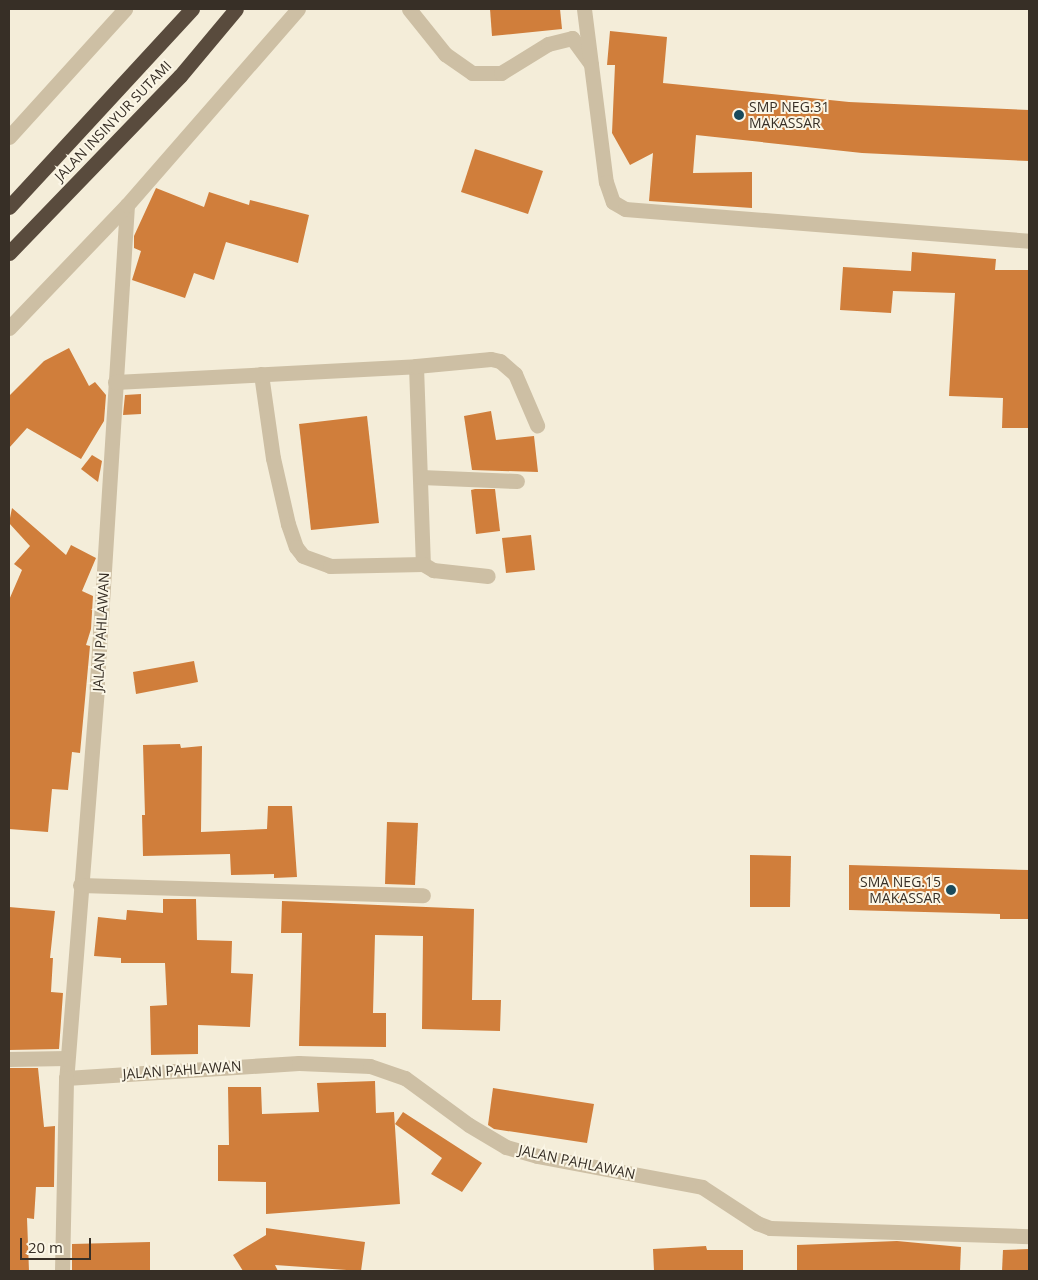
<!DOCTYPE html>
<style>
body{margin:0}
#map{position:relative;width:1038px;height:1280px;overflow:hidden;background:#f4edd9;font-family:"Open Sans",sans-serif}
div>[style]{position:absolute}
.building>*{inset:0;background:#d07e3b}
.minor>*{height:15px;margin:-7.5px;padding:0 7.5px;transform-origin:7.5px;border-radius:7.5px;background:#cdbfa4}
.highway>*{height:15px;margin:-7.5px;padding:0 7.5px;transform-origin:7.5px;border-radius:7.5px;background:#594b3d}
.dots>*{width:14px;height:14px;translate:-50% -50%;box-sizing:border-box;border:2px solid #fbf6e6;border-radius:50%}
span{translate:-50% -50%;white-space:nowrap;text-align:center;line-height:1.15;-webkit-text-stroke:4px #fbf6e6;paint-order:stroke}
.poi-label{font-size:14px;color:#372f26}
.left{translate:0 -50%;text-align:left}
.right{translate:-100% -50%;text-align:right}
.street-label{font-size:14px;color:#372f26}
.frame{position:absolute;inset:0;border:10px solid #372f26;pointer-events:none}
.scale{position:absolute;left:20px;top:1238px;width:71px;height:22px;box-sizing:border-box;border:2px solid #372f26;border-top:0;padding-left:6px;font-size:15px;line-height:18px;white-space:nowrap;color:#372f26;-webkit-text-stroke:4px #fbf6e6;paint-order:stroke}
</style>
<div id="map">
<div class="building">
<div style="clip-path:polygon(490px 9px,560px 9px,562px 29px,492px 36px)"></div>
<div style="clip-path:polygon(610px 31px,667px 37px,663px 83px,849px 102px,1029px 110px,1029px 161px,862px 153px,696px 135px,693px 173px,752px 172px,752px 208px,649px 201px,653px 153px,630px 165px,612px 133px,615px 65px,607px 65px)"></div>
<div style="clip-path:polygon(475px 149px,543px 171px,528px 214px,461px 192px)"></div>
<div style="clip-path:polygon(156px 188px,204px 207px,209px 192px,249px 205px,250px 200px,309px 215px,298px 263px,226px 242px,214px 280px,194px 273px,185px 298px,132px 280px,141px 251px,134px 248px,134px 236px)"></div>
<div style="clip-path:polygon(912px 252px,996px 259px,995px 270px,1029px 270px,1029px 428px,1002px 428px,1003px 398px,949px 396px,955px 293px,893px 291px,891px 313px,840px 310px,843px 267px,911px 271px)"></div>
<div style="clip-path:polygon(69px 348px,89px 386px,95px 382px,106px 395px,104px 421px,81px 459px,27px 428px,9px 448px,9px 396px,44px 361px)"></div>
<div style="clip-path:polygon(141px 394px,141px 414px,123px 415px,125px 395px)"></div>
<div style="clip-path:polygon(491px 411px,496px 440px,534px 436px,538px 472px,472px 470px,464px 416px)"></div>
<div style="clip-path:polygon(367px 416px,379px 523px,311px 530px,299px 424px)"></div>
<div style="clip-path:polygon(92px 455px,102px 461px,98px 482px,81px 469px)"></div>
<div style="clip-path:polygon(475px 489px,495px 489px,500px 531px,476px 534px,471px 490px)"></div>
<div style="clip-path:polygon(12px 508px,66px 555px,71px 545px,96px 558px,82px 591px,93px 596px,91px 629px,86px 645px,90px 646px,80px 753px,72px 752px,68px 790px,52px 789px,48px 832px,9px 829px,9px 600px,22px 570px,14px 564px,30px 546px,9px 523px)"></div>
<div style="clip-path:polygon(531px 535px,535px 570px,506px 573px,502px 538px)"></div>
<div style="clip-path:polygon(194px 661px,198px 682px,136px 694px,133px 672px)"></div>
<div style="clip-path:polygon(180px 744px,181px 748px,202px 746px,201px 832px,267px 829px,268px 806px,292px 806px,297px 877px,274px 878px,274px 874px,231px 875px,230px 854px,143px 856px,142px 815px,145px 815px,143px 745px)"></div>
<div style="clip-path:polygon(387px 822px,418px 823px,415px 885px,385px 884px)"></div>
<div style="clip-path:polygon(750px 855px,791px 856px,790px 907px,750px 907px)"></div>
<div style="clip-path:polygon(849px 865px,1029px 870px,1029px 919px,1000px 919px,1000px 914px,849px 910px)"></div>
<div style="clip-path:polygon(163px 899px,196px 899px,197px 940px,232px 941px,231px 973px,253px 974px,250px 1027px,198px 1025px,198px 1054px,151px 1055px,150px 1006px,167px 1005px,165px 963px,121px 963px,121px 958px,94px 956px,98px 917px,126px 920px,127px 910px,163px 913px)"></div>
<div style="clip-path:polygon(282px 901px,474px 909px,472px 1000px,501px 1000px,500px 1031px,422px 1029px,423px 936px,375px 935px,373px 1013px,386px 1013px,386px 1047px,299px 1046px,302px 933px,281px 933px)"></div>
<div style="clip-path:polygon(9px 907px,55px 911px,50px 958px,53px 958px,51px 992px,63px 993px,59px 1049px,9px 1050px)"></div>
<div style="clip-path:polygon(9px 1068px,38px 1068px,44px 1127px,55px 1126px,54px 1187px,36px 1187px,34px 1219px,27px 1218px,29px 1271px,9px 1271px)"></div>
<div style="clip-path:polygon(375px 1081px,376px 1113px,394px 1112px,400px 1204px,266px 1214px,266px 1182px,218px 1181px,218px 1145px,229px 1145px,228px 1087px,261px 1087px,262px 1114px,319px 1112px,317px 1083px)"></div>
<div style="clip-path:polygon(493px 1088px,594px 1104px,587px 1143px,494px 1129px,488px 1125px)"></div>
<div style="clip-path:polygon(403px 1112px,482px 1163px,462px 1192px,431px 1174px,442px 1158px,395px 1124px)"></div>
<div style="clip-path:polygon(266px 1228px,365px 1242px,361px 1271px,275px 1265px,278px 1271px,243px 1271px,233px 1255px,266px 1235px)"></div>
<div style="clip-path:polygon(897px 1241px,961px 1247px,960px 1271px,797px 1271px,797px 1245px)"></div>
<div style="clip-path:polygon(150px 1242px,150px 1271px,72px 1271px,72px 1244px)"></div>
<div style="clip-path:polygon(706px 1246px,707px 1250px,743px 1250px,743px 1271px,654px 1271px,653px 1249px)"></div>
<div style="clip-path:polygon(1029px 1249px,1029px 1271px,1002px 1271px,1003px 1250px)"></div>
</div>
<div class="minor">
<div style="left:409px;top:9px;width:58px;rotate:51.3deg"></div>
<div style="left:445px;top:54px;width:33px;rotate:35deg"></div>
<div style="left:472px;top:73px;width:29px"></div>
<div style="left:501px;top:73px;width:55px;rotate:-31.7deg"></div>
<div style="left:548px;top:44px;width:25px;rotate:-14deg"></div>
<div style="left:572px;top:38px;width:32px;rotate:54deg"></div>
<div style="left:584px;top:9px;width:174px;rotate:82.8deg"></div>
<div style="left:606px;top:182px;width:21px;rotate:71deg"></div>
<div style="left:613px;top:202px;width:14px;rotate:30deg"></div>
<div style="left:625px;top:209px;width:405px;rotate:4.5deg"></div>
<div style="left:9px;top:137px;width:173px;rotate:-47.8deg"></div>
<div style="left:127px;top:205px;width:484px;rotate:93.6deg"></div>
<div style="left:97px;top:688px;width:391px;rotate:94.5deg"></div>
<div style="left:66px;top:1078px;width:233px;rotate:-3.7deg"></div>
<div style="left:299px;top:1063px;width:71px;rotate:2.4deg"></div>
<div style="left:370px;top:1066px;width:37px;rotate:19deg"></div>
<div style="left:405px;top:1078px;width:79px;rotate:36.3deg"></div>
<div style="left:469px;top:1125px;width:43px;rotate:30.7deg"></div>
<div style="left:506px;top:1147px;width:32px;rotate:16deg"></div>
<div style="left:537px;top:1156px;width:168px;rotate:10.6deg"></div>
<div style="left:702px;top:1187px;width:66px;rotate:33.2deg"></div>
<div style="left:757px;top:1223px;width:14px;rotate:21deg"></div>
<div style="left:770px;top:1228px;width:259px;rotate:1.8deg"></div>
<div style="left:9px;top:328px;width:170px;rotate:-46.2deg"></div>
<div style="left:127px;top:205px;width:260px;rotate:-48.9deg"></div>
<div style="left:416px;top:366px;width:198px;rotate:88deg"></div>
<div style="left:423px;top:564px;width:12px;rotate:31deg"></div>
<div style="left:433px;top:570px;width:55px;rotate:6.2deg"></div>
<div style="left:261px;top:374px;width:85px;rotate:81.9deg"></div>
<div style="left:273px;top:458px;width:68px;rotate:77.2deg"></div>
<div style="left:288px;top:524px;width:24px;rotate:71deg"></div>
<div style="left:296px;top:547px;width:11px;rotate:52deg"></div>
<div style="left:303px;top:556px;width:29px;rotate:20deg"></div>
<div style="left:330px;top:566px;width:93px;rotate:-1.2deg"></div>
<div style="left:115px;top:382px;width:301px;rotate:-3deg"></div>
<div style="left:416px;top:366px;width:75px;rotate:-5.3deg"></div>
<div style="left:491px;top:359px;width:9px;rotate:13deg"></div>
<div style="left:500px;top:361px;width:20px;rotate:41deg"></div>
<div style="left:515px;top:374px;width:56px;rotate:66.7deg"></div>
<div style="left:421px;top:477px;width:96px;rotate:2.4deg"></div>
<div style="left:80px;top:885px;width:343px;rotate:1.7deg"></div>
<div style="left:9px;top:1059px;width:58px;rotate:-1deg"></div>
<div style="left:62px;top:1271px;width:193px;rotate:-88.8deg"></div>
</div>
<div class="highway">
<div style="left:9px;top:207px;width:270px;rotate:-47.3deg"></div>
<div style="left:9px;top:253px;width:246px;rotate:-46deg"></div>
<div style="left:180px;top:76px;width:87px;rotate:-50.1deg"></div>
</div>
<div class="dots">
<div style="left:739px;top:115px;background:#184a5c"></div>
<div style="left:951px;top:890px;background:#184a5c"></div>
</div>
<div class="poi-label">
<span class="left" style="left:749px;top:115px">SMP NEG.31<br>MAKASSAR</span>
<span class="right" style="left:941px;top:890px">SMA NEG.15<br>MAKASSAR</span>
</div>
<div class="street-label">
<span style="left:113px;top:121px;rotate:-46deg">JALAN INSINYUR SUTAMI</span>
<span style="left:101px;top:632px;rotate:-87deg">JALAN PAHLAWAN</span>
<span style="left:182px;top:1070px;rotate:-4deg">JALAN PAHLAWAN</span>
<span style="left:577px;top:1162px;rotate:12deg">JALAN PAHLAWAN</span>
</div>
<div class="frame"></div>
<div class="scale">20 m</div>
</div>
